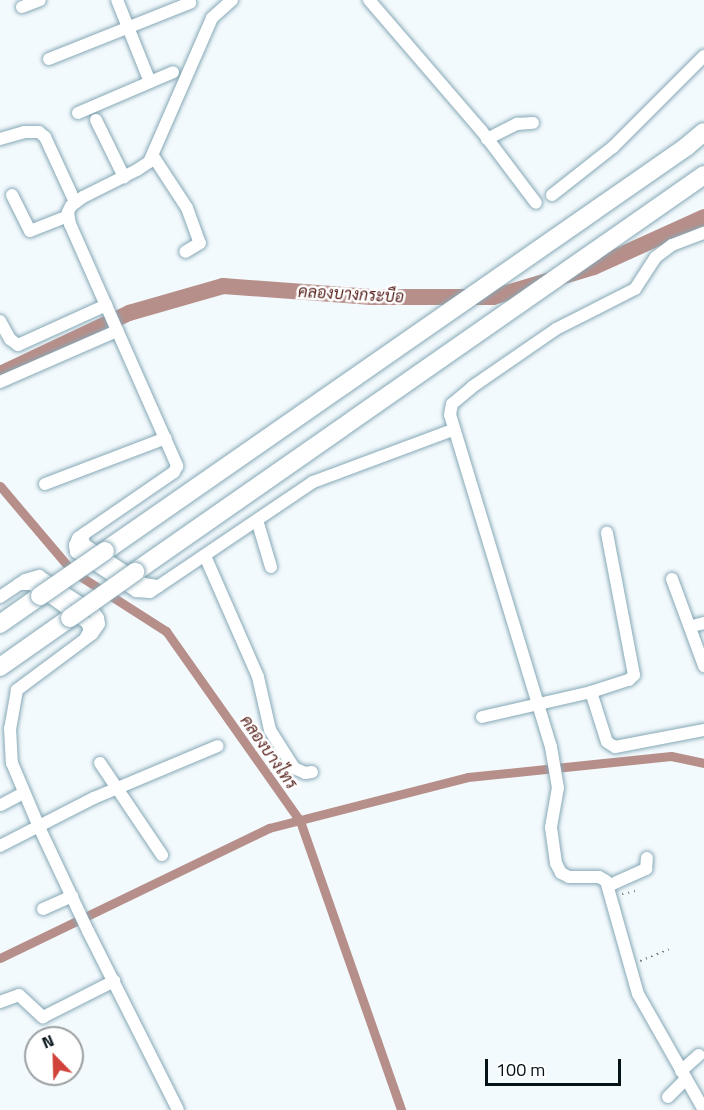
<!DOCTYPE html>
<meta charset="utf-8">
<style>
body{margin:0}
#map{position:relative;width:704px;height:1110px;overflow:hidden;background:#f3fafd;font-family:"Titillium Web",Sarabun,sans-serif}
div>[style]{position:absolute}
.canal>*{height:9px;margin:-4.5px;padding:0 4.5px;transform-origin:4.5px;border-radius:4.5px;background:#b78f8a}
.river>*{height:16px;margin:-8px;padding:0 8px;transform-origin:8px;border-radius:8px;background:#b78f8a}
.path>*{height:1.5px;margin-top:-0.75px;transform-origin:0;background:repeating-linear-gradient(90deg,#7a8488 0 1.5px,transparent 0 6px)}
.roads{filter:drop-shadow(0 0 2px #86a8b6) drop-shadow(0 0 2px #86a8b6)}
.minor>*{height:12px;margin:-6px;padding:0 6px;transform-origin:6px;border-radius:6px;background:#fff}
.highway>*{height:18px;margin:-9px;padding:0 9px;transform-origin:9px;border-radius:9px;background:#fff}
.bridges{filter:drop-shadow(0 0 2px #86a8b6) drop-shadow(0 0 2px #86a8b6)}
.highway-bridge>*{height:18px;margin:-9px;padding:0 9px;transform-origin:9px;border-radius:9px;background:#fff}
span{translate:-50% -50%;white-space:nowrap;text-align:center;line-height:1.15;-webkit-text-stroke:5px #fff;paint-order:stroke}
.water-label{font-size:16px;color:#5a2621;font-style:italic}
.north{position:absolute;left:24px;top:1026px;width:60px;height:60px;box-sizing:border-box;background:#fff;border:2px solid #9ba0a2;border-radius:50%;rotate:337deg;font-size:16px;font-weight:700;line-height:24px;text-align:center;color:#051217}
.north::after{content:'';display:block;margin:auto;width:21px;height:27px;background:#d0423a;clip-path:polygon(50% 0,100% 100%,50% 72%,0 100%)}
.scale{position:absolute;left:485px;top:1059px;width:136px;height:27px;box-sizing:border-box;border:3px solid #051217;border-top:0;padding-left:8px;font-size:18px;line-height:21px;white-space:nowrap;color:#051217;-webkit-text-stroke:4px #fff;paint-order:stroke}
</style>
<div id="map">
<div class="canal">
<div style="left:0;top:486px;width:111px;rotate:49.7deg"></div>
<div style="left:72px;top:571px;width:112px;rotate:32.6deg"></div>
<div style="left:166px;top:631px;width:232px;rotate:54.8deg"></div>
<div style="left:300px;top:821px;width:306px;rotate:70.7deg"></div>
<div style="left:0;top:958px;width:299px;rotate:-25.8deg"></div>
<div style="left:269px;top:828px;width:205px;rotate:-14.4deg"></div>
<div style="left:468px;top:777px;width:204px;rotate:-5.9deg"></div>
<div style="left:671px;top:756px;width:34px;rotate:12deg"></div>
</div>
<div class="river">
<div style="left:0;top:374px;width:143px;rotate:-25.3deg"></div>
<div style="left:129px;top:313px;width:98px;rotate:-16deg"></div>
<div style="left:223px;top:286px;width:149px;rotate:4.2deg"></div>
<div style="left:372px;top:297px;width:121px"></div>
<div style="left:493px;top:297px;width:105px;rotate:-16.5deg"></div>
<div style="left:594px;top:267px;width:121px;rotate:-24.4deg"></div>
</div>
<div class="path">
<div style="left:622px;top:894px;width:17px;rotate:-13deg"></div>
<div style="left:640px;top:961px;width:31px;rotate:-22deg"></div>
</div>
<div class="roads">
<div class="minor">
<div style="left:232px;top:0;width:27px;rotate:138deg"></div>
<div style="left:212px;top:18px;width:157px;rotate:113.6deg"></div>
<div style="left:149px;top:162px;width:14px;rotate:146deg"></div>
<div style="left:137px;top:170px;width:60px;rotate:153.4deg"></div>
<div style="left:83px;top:197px;width:15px;rotate:143deg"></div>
<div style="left:71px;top:206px;width:7px;rotate:117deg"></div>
<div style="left:68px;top:212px;width:12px;rotate:81deg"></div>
<div style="left:70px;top:224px;width:265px;rotate:66.1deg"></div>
<div style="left:177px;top:466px;width:7px;rotate:117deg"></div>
<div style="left:174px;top:472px;width:116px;rotate:145.5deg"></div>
<div style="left:78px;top:538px;width:8px;rotate:113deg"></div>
<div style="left:75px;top:545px;width:7px;rotate:82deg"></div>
<div style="left:76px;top:552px;width:72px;rotate:33deg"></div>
<div style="left:136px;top:591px;width:14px;rotate:4deg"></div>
<div style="left:150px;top:592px;width:197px;rotate:-34deg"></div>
<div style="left:313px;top:482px;width:149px;rotate:-20.4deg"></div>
<div style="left:369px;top:0;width:172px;rotate:49.3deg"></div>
<div style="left:481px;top:130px;width:91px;rotate:53deg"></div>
<div style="left:22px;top:7px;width:19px;rotate:-21deg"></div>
<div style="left:49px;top:59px;width:152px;rotate:-21.7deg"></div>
<div style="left:150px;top:82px;width:25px;rotate:-23deg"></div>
<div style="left:78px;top:113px;width:78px;rotate:-23.3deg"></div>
<div style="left:150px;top:82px;width:88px;rotate:-111.9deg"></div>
<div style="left:96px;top:120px;width:64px;rotate:63.8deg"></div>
<div style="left:0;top:139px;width:25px;rotate:-16deg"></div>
<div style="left:24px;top:132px;width:15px"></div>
<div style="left:39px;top:132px;width:8px;rotate:40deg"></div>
<div style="left:45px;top:137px;width:72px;rotate:65.2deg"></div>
<div style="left:487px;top:139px;width:34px;rotate:-27deg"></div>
<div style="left:517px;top:124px;width:16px;rotate:-4deg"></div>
<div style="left:153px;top:156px;width:62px;rotate:56.8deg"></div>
<div style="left:187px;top:208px;width:37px;rotate:70deg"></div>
<div style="left:200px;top:243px;width:17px;rotate:149deg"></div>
<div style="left:12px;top:195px;width:40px;rotate:63.4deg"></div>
<div style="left:30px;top:231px;width:41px;rotate:-21.5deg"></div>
<div style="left:552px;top:195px;width:78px;rotate:-38.2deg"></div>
<div style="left:613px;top:147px;width:129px;rotate:-45deg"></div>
<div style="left:0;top:321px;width:21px;rotate:61deg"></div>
<div style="left:10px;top:339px;width:10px;rotate:37deg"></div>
<div style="left:18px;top:345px;width:97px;rotate:-24.4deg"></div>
<div style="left:0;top:382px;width:128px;rotate:-23.6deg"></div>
<div style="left:45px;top:484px;width:129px;rotate:-20.8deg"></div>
<div style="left:257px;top:520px;width:49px;rotate:73.4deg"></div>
<div style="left:85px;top:533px;width:6px;rotate:121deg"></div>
<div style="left:82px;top:538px;width:8px;rotate:67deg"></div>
<div style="left:85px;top:545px;width:71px;rotate:33.5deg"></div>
<div style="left:144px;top:584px;width:15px;rotate:8deg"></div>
<div style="left:205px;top:556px;width:132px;rotate:66.3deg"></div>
<div style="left:258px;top:677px;width:54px;rotate:77.2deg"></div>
<div style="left:270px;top:730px;width:45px;rotate:57.7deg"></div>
<div style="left:294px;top:768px;width:12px;rotate:24deg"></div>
<div style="left:305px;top:773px;width:7px;rotate:-8deg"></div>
<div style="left:672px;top:579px;width:93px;rotate:69.8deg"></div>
<div style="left:19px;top:584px;width:13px"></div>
<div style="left:32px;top:584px;width:67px;rotate:35.3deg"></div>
<div style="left:87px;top:623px;width:8px;rotate:67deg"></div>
<div style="left:90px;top:630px;width:10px;rotate:119deg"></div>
<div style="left:0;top:597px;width:30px;rotate:-34deg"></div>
<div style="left:25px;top:580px;width:15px;rotate:-16deg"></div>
<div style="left:39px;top:576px;width:66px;rotate:33.2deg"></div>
<div style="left:94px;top:612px;width:7px;rotate:56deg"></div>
<div style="left:98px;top:618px;width:6px;rotate:81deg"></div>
<div style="left:99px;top:624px;width:12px;rotate:125deg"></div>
<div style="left:92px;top:634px;width:94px;rotate:143.3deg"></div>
<div style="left:17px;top:690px;width:39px;rotate:100deg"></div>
<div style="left:10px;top:728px;width:35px;rotate:87deg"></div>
<div style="left:12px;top:763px;width:69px;rotate:67.1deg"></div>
<div style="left:39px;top:827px;width:115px;rotate:64.8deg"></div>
<div style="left:88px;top:931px;width:200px;rotate:63.3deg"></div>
<div style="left:696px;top:625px;width:8px;rotate:-14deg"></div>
<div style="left:591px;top:692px;width:52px;rotate:72.3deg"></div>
<div style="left:607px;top:742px;width:9px;rotate:32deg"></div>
<div style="left:615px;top:747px;width:91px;rotate:-10.8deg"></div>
<div style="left:482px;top:717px;width:112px;rotate:-12.9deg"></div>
<div style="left:591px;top:692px;width:40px;rotate:-18deg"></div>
<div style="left:629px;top:680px;width:7px;rotate:-45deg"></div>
<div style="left:634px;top:675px;width:145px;rotate:-100.8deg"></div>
<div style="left:100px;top:763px;width:111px;rotate:56deg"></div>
<div style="left:1px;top:805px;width:26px;rotate:-28deg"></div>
<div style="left:0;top:846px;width:106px;rotate:-27.1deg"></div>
<div style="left:94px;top:798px;width:134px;rotate:-22.8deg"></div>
<div style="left:608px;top:886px;width:42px;rotate:-24.1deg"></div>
<div style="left:646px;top:869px;width:11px;rotate:-85deg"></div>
<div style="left:43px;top:909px;width:32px;rotate:-24deg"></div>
<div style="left:0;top:1002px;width:20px;rotate:-20deg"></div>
<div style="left:19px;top:995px;width:33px;rotate:43deg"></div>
<div style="left:43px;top:1017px;width:80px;rotate:-26.9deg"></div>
<div style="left:681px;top:1071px;width:24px;rotate:-42deg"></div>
<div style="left:668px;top:1097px;width:25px;rotate:-45deg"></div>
<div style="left:704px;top:1110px;width:133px;rotate:-119.6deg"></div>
<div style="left:638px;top:994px;width:117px;rotate:-105.8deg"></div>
<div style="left:606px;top:881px;width:8px;rotate:-150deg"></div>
<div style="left:599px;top:877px;width:30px;rotate:180deg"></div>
<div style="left:569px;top:877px;width:9px;rotate:-153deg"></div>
<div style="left:561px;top:873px;width:11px;rotate:-117deg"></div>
<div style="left:556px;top:863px;width:36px;rotate:-98deg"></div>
<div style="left:551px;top:827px;width:40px;rotate:-80deg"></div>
<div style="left:558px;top:788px;width:42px;rotate:-99.7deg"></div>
<div style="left:551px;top:747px;width:347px;rotate:-106.9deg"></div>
<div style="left:450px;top:415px;width:11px;rotate:-80deg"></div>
<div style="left:452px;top:404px;width:26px;rotate:-40deg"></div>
<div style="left:472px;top:387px;width:102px;rotate:-34.6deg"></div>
<div style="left:556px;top:329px;width:89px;rotate:-26.9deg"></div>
<div style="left:635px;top:289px;width:38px;rotate:-57deg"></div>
<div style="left:656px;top:257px;width:20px;rotate:-37deg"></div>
<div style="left:672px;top:245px;width:34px;rotate:-21deg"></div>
</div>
<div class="highway">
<div style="left:105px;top:551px;width:708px;rotate:-34.81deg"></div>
<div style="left:686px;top:147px;width:23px;rotate:-40deg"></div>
<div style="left:135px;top:572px;width:694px;rotate:-34.9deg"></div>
<div style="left:0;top:624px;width:49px;rotate:-35deg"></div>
<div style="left:0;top:667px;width:85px;rotate:-35deg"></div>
</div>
</div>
<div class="bridges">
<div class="highway-bridge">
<div style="left:40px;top:596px;width:79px;rotate:-34.7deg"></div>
<div style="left:70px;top:618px;width:80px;rotate:-35.3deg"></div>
</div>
</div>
<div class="water-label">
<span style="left:351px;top:294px;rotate:3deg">คลองบางกระบือ</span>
<span style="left:269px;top:752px;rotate:55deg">คลองบางไทร</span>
</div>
<div class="north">N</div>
<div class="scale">100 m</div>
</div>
